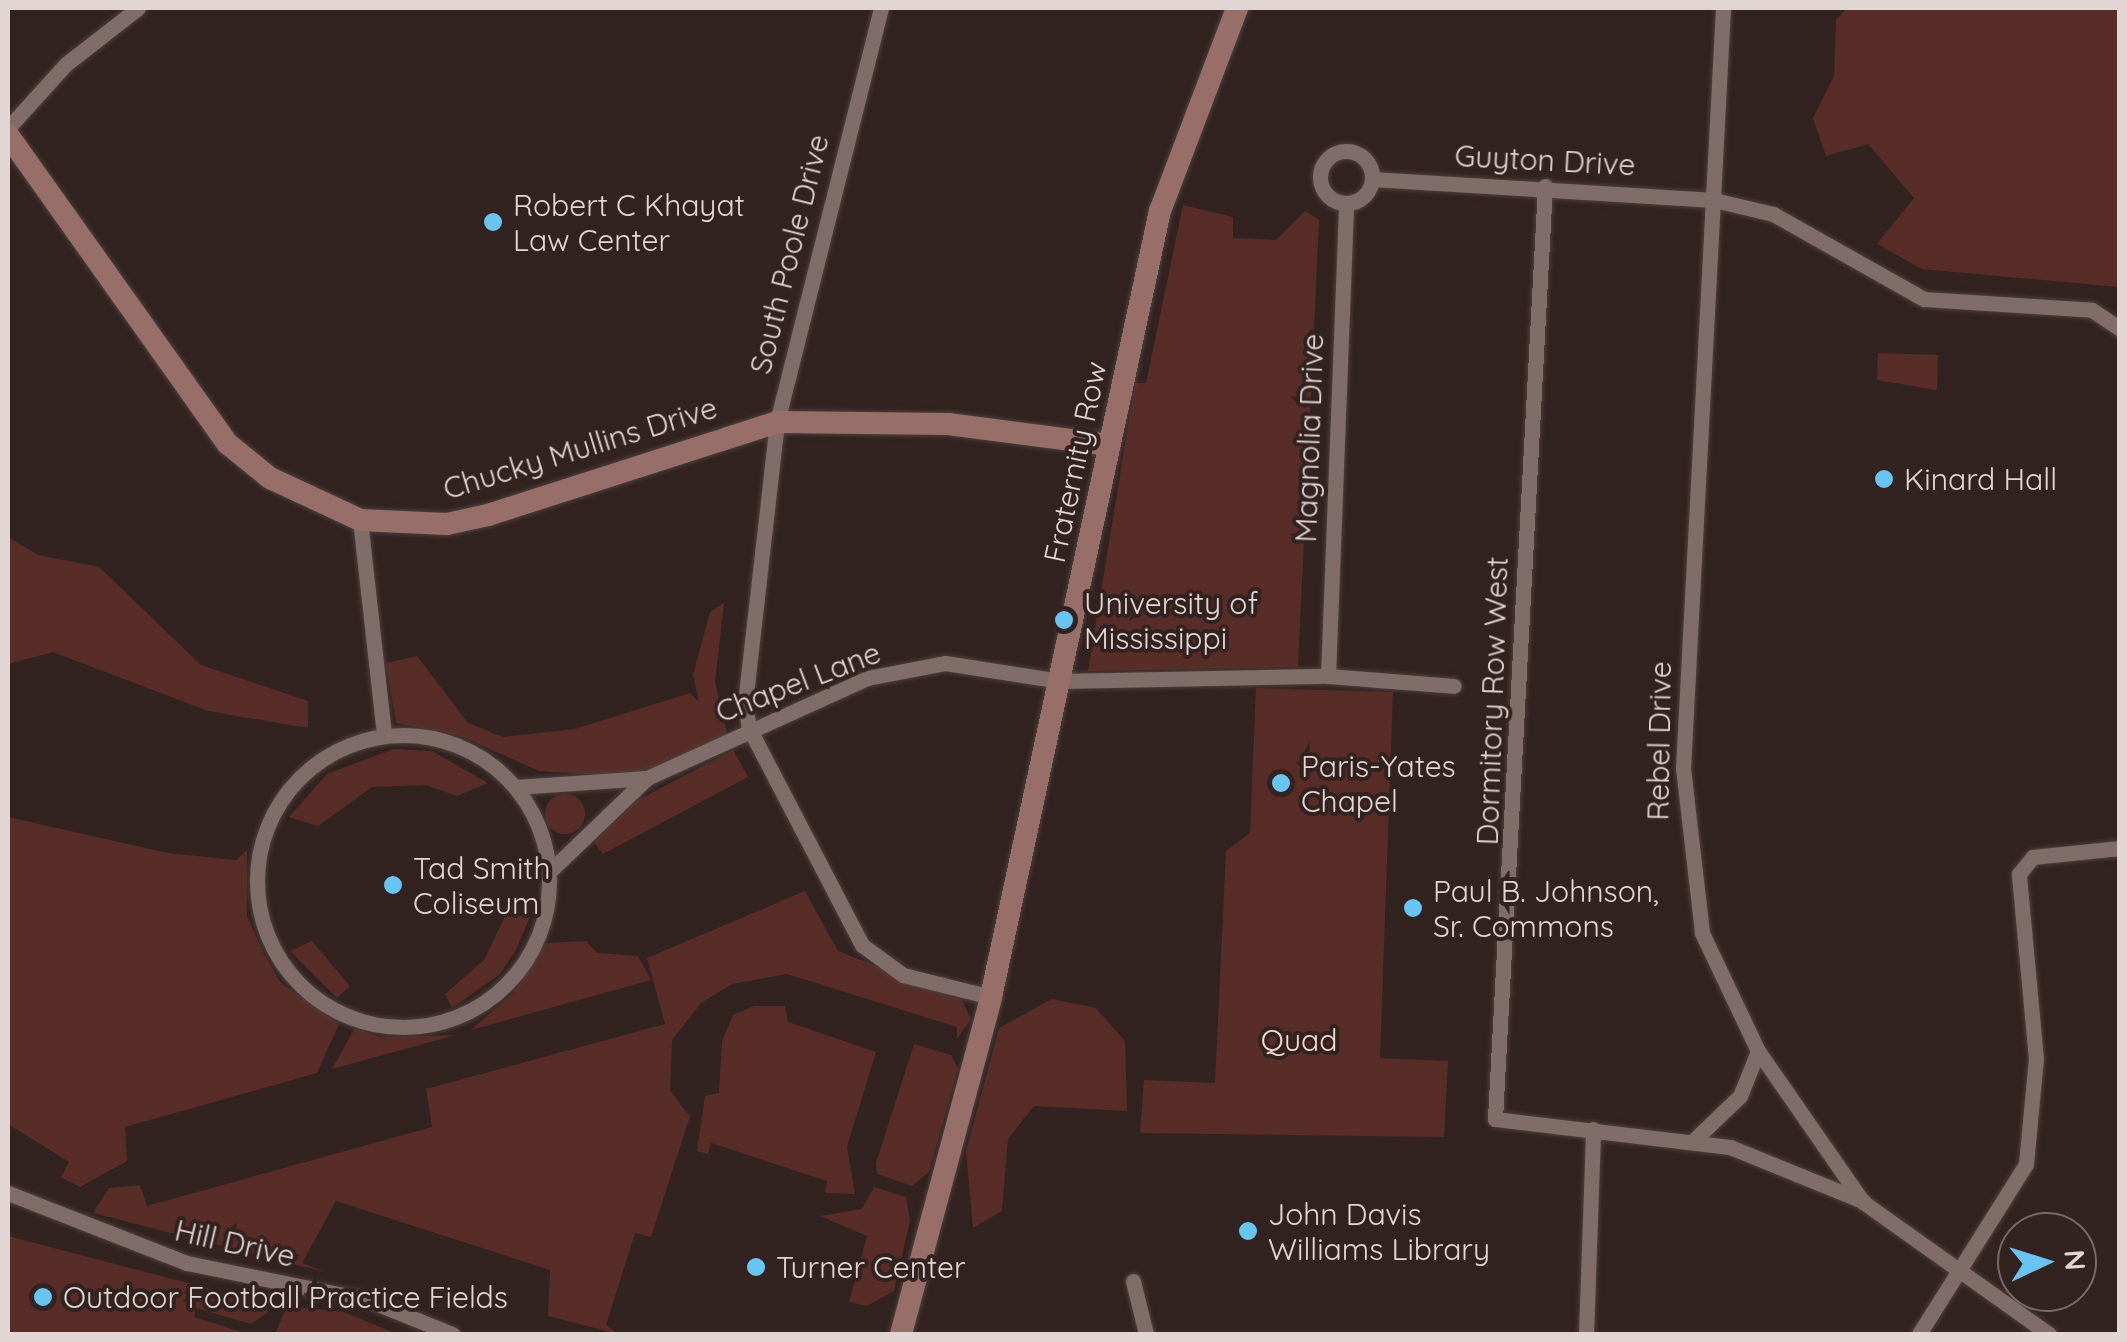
<!DOCTYPE html>
<style>
body{margin:0}
#map{position:relative;width:2127px;height:1342px;overflow:hidden;background:#322220;font-family:Quicksand,sans-serif}
div>[style]{position:absolute}
.green>*{inset:0;background:#582d27}
.round{border-radius:50%}
.roads{filter:drop-shadow(0 0 2px #4d403e) drop-shadow(0 0 2px #4d403e)}
.street>*{height:15px;margin:-7.5px;padding:0 7.5px;transform-origin:7.5px;border-radius:7.5px;background:#806d69}
.street>.ring{margin:-7.5px;padding:0;box-sizing:content-box;background:none;border:15px solid #806d69;border-radius:50%}
.secondary>*{height:22px;margin:-11px;padding:0 11px;transform-origin:11px;border-radius:11px;background:#976f68}
.dots>*{width:28px;height:28px;translate:-50% -50%;box-sizing:border-box;border:5px solid #322220;border-radius:50%}
span{translate:-50% -50%;white-space:nowrap;text-align:center;line-height:1.15;-webkit-text-stroke:8px #322220;paint-order:stroke}
.street-label{font-size:30px;color:#e1d6d4}
.poi-label{font-size:30px;color:#e1d6d4}
.left{translate:0 -50%;text-align:left}
.park-label{font-size:30px;color:#fbd8d2}
.frame{position:absolute;inset:0;border:10px solid #e1d6d4;pointer-events:none}
.north{position:absolute;left:1997px;top:1212px;width:100px;height:100px;box-sizing:border-box;background:#322220;border:2px solid #786a68;border-radius:50%;rotate:86deg;font-size:28px;font-weight:700;line-height:40px;text-align:center;color:#e1d6d4}
.north::after{content:'';display:block;margin:auto;width:35px;height:45px;background:#68c4f0;clip-path:polygon(50% 0,100% 100%,50% 72%,0 100%)}
</style>
<div id="map">
<div class="green">
<div style="clip-path:polygon(1847px 8px,2119px 8px,2119px 287px,1922px 269px,1877px 244px,1914px 198px,1868px 144px,1826px 156px,1813px 118px,1834px 76px,1836px 20px)"></div>
<div style="clip-path:polygon(1183px 205px,1233px 217px,1233px 238px,1276px 240px,1305px 211px,1319px 220px,1298px 667px,1088px 671px,1135px 383px,1146px 383px)"></div>
<div style="clip-path:polygon(1878px 353px,1938px 355px,1937px 390px,1877px 380px)"></div>
<div style="clip-path:polygon(8px 537px,38px 555px,99px 567px,201px 665px,308px 701px,308px 728px,208px 711px,53px 652px,8px 664px)"></div>
<div style="clip-path:polygon(724px 603px,715px 682px,728px 738px,647px 778px,539px 771px,461px 736px,396px 723px,386px 663px,417px 656px,468px 723px,503px 737px,575px 729px,690px 693px,699px 702px,693px 675px,710px 612px)"></div>
<div style="clip-path:polygon(1256px 688px,1393px 692px,1380px 1058px,1448px 1061px,1444px 1137px,1140px 1133px,1144px 1080px,1215px 1083px,1226px 851px,1250px 833px)"></div>
<div style="clip-path:polygon(394px 749px,432px 751px,488px 783px,457px 796px,426px 785px,372px 787px,318px 826px,289px 817px,327px 774px)"></div>
<div style="clip-path:polygon(733px 750px,748px 777px,603px 854px,594px 842px,636px 801px)"></div>
<div class="round" style="left:545px;top:794px;width:40px;height:40px"></div>
<div style="clip-path:polygon(8px 817px,168px 853px,236px 860px,247px 850px,247px 916px,264px 954px,281px 983px,339px 1024px,317px 1073px,125px 1127px,127px 1161px,80px 1187px,61px 1177px,69px 1162px,8px 1124px)"></div>
<div style="clip-path:polygon(805px 891px,838px 951px,962px 1000px,971px 1019px,957px 1039px,957px 1027px,787px 974px,732px 984px,701px 1003px,672px 1040px,670px 1091px,690px 1116px,651px 1237px,635px 1233px,606px 1325px,618px 1334px,548px 1316px,550px 1270px,336px 1201px,302px 1263px,325px 1272px,93px 1213px,109px 1188px,140px 1185px,147px 1206px,432px 1127px,426px 1089px,665px 1024px,647px 958px)"></div>
<div style="clip-path:polygon(506px 914px,530px 917px,516px 950px,499px 975px,452px 1008px,445px 994px,484px 960px)"></div>
<div style="clip-path:polygon(312px 941px,350px 986px,337px 998px,290px 951px)"></div>
<div style="clip-path:polygon(586px 941px,597px 953px,638px 956px,651px 980px,471px 1030px,513px 993px,546px 943px)"></div>
<div style="clip-path:polygon(1052px 999px,1096px 1008px,1125px 1041px,1127px 1111px,1034px 1106px,1008px 1139px,1002px 1211px,973px 1228px,966px 1151px,999px 1028px)"></div>
<div style="clip-path:polygon(754px 1006px,785px 1006px,788px 1022px,876px 1052px,847px 1147px,855px 1194px,825px 1193px,827px 1181px,711px 1143px,708px 1154px,697px 1151px,705px 1096px,719px 1093px,722px 1041px,733px 1015px)"></div>
<div style="clip-path:polygon(355px 1028px,379px 1037px,456px 1035px,332px 1069px)"></div>
<div style="clip-path:polygon(914px 1044px,951px 1055px,958px 1068px,929px 1172px,912px 1186px,877px 1174px,876px 1163px)"></div>
<div style="clip-path:polygon(874px 1187px,906px 1197px,910px 1221px,894px 1291px,867px 1306px,849px 1302px,867px 1236px,820px 1216px,862px 1209px)"></div>
<div style="clip-path:polygon(8px 1236px,268px 1304px,267px 1313px,251px 1324px,196px 1308px,194px 1317px,248px 1334px,8px 1334px)"></div>
<div style="clip-path:polygon(287px 1306px,344px 1312px,397px 1334px,275px 1334px)"></div>
</div>
<div class="roads">
<div class="street">
<div style="left:881px;top:8px;width:427px;rotate:104.1deg"></div>
<div style="left:777px;top:422px;width:281px;rotate:96.5deg"></div>
<div style="left:745px;top:701px;width:27px;rotate:82deg"></div>
<div style="left:749px;top:728px;width:245px;rotate:62.5deg"></div>
<div style="left:862px;top:945px;width:51px;rotate:36.2deg"></div>
<div style="left:903px;top:975px;width:91px;rotate:14deg"></div>
<div style="left:1723px;top:8px;width:761px;rotate:93.01deg"></div>
<div style="left:1683px;top:768px;width:166px;rotate:83.4deg"></div>
<div style="left:1702px;top:933px;width:131px;rotate:64.6deg"></div>
<div style="left:1758px;top:1051px;width:184px;rotate:55.2deg"></div>
<div style="left:1863px;top:1202px;width:228px;rotate:35.4deg"></div>
<div style="left:8px;top:128px;width:86px;rotate:-47.8deg"></div>
<div style="left:66px;top:64px;width:91px;rotate:-37.9deg"></div>
<div class="ring" style="left:1320px;top:151px;width:37px;height:37px"></div>
<div style="left:1372px;top:179px;width:343px;rotate:3.5deg"></div>
<div style="left:1714px;top:200px;width:61px;rotate:13.3deg"></div>
<div style="left:1773px;top:214px;width:173px;rotate:29.4deg"></div>
<div style="left:1924px;top:299px;width:168px;rotate:3.7deg"></div>
<div style="left:2092px;top:310px;width:34px;rotate:34deg"></div>
<div style="left:1545px;top:186px;width:934px;rotate:93.07deg"></div>
<div style="left:1495px;top:1119px;width:237px;rotate:6.8deg"></div>
<div style="left:1730px;top:1147px;width:144px;rotate:22.1deg"></div>
<div style="left:360px;top:520px;width:215px;rotate:83.6deg"></div>
<div style="left:1328px;top:676px;width:473px;rotate:-87.8deg"></div>
<div class="ring" style="left:257px;top:735px;width:277px;height:277px"></div>
<div style="left:647px;top:778px;width:242px;rotate:-24.4deg"></div>
<div style="left:867px;top:678px;width:79px;rotate:-10.9deg"></div>
<div style="left:945px;top:663px;width:116px;rotate:8.9deg"></div>
<div style="left:1060px;top:681px;width:268px;rotate:-1.1deg"></div>
<div style="left:1328px;top:676px;width:126px;rotate:4.5deg"></div>
<div style="left:516px;top:787px;width:131px;rotate:-3.9deg"></div>
<div style="left:647px;top:778px;width:136px;rotate:136.2deg"></div>
<div style="left:1693px;top:1141px;width:65px;rotate:-43.8deg"></div>
<div style="left:1740px;top:1096px;width:48px;rotate:-68.2deg"></div>
<div style="left:8px;top:1193px;width:192px;rotate:21.4deg"></div>
<div style="left:187px;top:1263px;width:185px;rotate:11.6deg"></div>
<div style="left:368px;top:1300px;width:91px;rotate:22deg"></div>
<div style="left:1133px;top:1281px;width:55px;rotate:76.2deg"></div>
<div style="left:1586px;top:1334px;width:205px;rotate:-88deg"></div>
<div style="left:1919px;top:1334px;width:201px;rotate:-57.8deg"></div>
<div style="left:2026px;top:1164px;width:105px;rotate:-84.6deg"></div>
<div style="left:2036px;top:1059px;width:186px;rotate:-95.3deg"></div>
<div style="left:2019px;top:874px;width:22px;rotate:-51deg"></div>
<div style="left:2033px;top:857px;width:87px;rotate:-5.9deg"></div>
</div>
<div class="secondary">
<div style="left:8px;top:135px;width:379px;rotate:54.6deg"></div>
<div style="left:228px;top:444px;width:54px;rotate:39deg"></div>
<div style="left:270px;top:478px;width:99px;rotate:25deg"></div>
<div style="left:360px;top:520px;width:87px;rotate:2.6deg"></div>
<div style="left:447px;top:524px;width:42px;rotate:-12.4deg"></div>
<div style="left:488px;top:515px;width:304px;rotate:-17.8deg"></div>
<div style="left:777px;top:422px;width:171px;rotate:0.7deg"></div>
<div style="left:948px;top:424px;width:162px;rotate:7.4deg"></div>
<div style="left:901px;top:1334px;width:349px;rotate:-75deg"></div>
<div style="left:991px;top:997px;width:804px;rotate:-77.87deg"></div>
<div style="left:1160px;top:211px;width:217px;rotate:-69.2deg"></div>
</div>
</div>
<div class="dots">
<div style="left:493px;top:222px;background:#68c4f0"></div>
<div style="left:1884px;top:479px;background:#68c4f0"></div>
<div style="left:1064px;top:620px;background:#68c4f0"></div>
<div style="left:1281px;top:783px;background:#68c4f0"></div>
<div style="left:393px;top:885px;background:#68c4f0"></div>
<div style="left:1413px;top:908px;background:#68c4f0"></div>
<div style="left:1248px;top:1231px;background:#68c4f0"></div>
<div style="left:756px;top:1267px;background:#68c4f0"></div>
<div style="left:43px;top:1297px;background:#68c4f0"></div>
</div>
<div class="street-label">
<span style="left:1545px;top:160px;rotate:3deg">Guyton Drive</span>
<span style="left:789px;top:254px;rotate:-76deg">South Poole Drive</span>
<span style="left:1309px;top:438px;rotate:-88deg">Magnolia Drive</span>
<span style="left:580px;top:448px;rotate:-17deg">Chucky Mullins Drive</span>
<span style="left:1075px;top:462px;rotate:-78deg">Fraternity Row</span>
<span style="left:798px;top:682px;rotate:-21deg">Chapel Lane</span>
<span style="left:1492px;top:701px;rotate:-88deg">Dormitory Row West</span>
<span style="left:1659px;top:741px;rotate:-89deg">Rebel Drive</span>
<span style="left:235px;top:1243px;rotate:13deg">Hill Drive</span>
</div>
<div class="poi-label">
<span class="left" style="left:513px;top:222px">Robert C Khayat<br>Law Center</span>
<span class="left" style="left:1904px;top:479px">Kinard Hall</span>
<span class="left" style="left:1084px;top:620px">University of<br>Mississippi</span>
<span class="left" style="left:1301px;top:783px">Paris-Yates<br>Chapel</span>
<span class="left" style="left:413px;top:885px">Tad Smith<br>Coliseum</span>
<span class="left" style="left:1433px;top:908px">Paul B. Johnson,<br>Sr. Commons</span>
<span class="left" style="left:1268px;top:1231px">John Davis<br>Williams Library</span>
<span class="left" style="left:776px;top:1267px">Turner Center</span>
<span class="left" style="left:63px;top:1297px">Outdoor Football Practice Fields</span>
</div>
<div class="park-label">
<span style="left:1299px;top:1040px">Quad</span>
</div>
<div class="frame"></div>
<div class="north">N</div>
</div>
